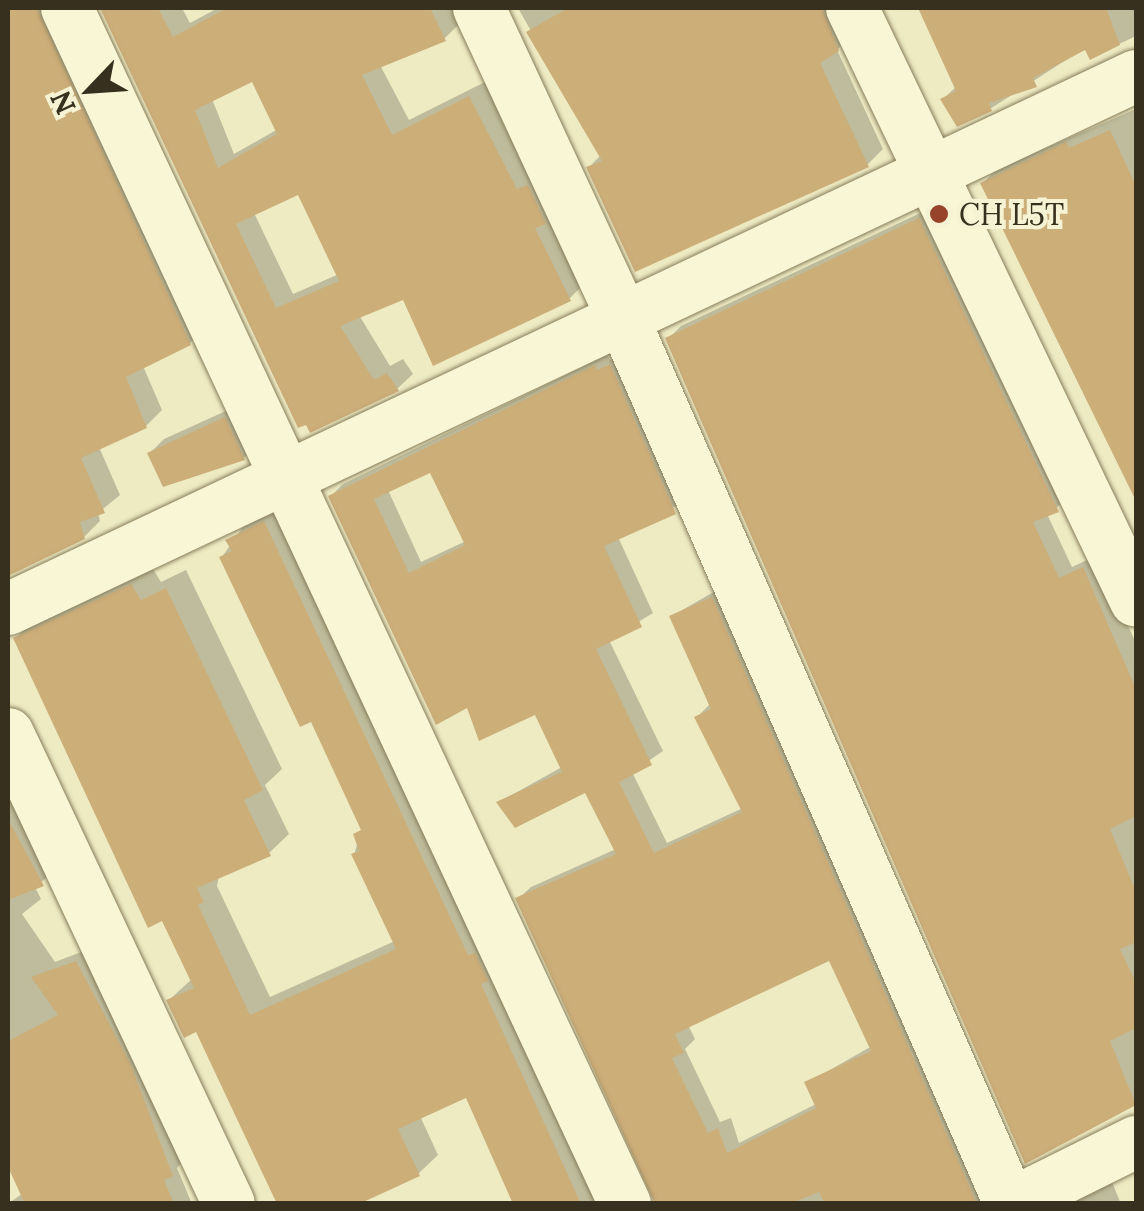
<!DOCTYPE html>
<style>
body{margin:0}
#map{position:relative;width:1144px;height:1211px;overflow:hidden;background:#eeebc3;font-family:Lora,serif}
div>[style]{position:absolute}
.shadow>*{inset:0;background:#0003}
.building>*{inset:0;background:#ccae79}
.roads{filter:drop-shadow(0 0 2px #887d5a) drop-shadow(0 0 2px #887d5a)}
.minor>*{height:52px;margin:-26px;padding:0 26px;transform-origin:26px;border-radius:26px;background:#f9f6d6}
.dots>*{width:28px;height:28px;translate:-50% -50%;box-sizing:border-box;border:5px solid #f5f3d3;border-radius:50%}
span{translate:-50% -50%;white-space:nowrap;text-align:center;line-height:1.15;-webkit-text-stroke:8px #f5f3d3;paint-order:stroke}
.poi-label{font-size:30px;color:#38301e}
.left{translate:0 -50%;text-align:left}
.frame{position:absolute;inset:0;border:10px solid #38301e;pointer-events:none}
.north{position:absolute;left:40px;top:40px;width:100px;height:100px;-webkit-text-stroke:8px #f5f3d3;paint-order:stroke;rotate:245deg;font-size:28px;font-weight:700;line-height:40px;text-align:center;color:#38301e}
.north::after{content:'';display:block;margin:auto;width:35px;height:45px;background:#38301e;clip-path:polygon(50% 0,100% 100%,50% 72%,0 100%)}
</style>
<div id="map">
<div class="shadow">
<div style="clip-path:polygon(8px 8px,56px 8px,206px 327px,190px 343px,143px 366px,162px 410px,146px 426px,99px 447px,120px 495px,98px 513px,100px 521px,84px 537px,8px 575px)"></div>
<div style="clip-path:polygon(evenodd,103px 8px,182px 8px,190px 23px,218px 8px,454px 8px,460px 23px,444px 39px,380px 65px,409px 120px,485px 82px,585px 283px,569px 299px,404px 297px,359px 315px,390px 366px,403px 359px,413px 374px,397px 389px,300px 425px,103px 8px,254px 78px,278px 129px,234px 154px,212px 99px,254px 78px,103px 8px,299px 192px,339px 274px,293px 294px,254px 213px,299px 192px)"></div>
<div style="clip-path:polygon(518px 8px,842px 8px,854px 33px,837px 50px,883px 149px,867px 165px,589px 167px,601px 155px)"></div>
<div style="clip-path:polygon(923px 8px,1136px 8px,1136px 36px,1092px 57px,1086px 47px,990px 109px,943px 99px,957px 86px)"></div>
<div style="clip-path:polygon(1136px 109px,1136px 479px,1130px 482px,983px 183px,996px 170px)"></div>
<div style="clip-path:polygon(933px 207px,1071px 497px,1047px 514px,1072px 567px,1096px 556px,1136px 643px,1136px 1102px,1025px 1157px,668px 339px,681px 326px)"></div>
<div style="clip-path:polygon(evenodd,623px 354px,687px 500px,618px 537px,653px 613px,609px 640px,663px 751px,632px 772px,667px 843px,743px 808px,697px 717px,709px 705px,672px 616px,724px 586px,995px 1204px,661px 1204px,518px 899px,531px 887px,616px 849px,586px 789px,499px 802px,562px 767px,536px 711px,468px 705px,331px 496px,343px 484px,607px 355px,610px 360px,623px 354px,431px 470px,466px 541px,421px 562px,388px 490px,431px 470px,623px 354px,830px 958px,872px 1046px,807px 1083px,816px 1104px,739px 1143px,731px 1118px,720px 1122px,685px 1049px,695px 1039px,688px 1025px,830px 958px)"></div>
<div style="clip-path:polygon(239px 405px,258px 444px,244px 458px,187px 479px,150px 453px,164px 439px)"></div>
<div style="clip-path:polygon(284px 503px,610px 1204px,516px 1204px,467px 1095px,420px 1116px,438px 1155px,418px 1174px,198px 1029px,169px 1000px,192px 979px,16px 638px,35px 619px,151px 566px,161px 582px,186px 570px,282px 769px,265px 785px,289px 834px,269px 853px,219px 876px,217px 886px,270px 997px,395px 941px,354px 855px,362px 828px,312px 718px,222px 557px,247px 521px)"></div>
<div style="clip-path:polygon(20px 794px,55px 871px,35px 887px,41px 899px,22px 914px,55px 962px,89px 949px,185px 1160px,177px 1168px,192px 1204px,8px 1204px,23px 1193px,8px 1162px,8px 801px)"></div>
<div style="clip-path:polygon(1112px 1182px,1121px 1204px,1070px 1204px)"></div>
</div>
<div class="building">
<div style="clip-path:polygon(8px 8px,37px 8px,191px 345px,126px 377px,147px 428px,81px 458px,105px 513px,80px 522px,85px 539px,8px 576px)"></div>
<div style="clip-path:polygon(evenodd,100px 8px,158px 8px,173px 37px,227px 8px,430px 8px,446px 41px,362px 75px,392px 135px,469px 96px,517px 189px,528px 185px,546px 224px,535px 228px,571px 301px,433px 366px,403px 300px,340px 326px,374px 380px,387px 373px,399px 391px,310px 433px,306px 425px,298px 428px,100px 8px,252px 82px,277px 134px,218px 168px,195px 110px,252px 82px,100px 8px,298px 195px,339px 281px,276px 308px,236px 224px,298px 195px)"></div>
<div style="clip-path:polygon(568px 8px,822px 8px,839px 51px,820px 63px,869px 167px,635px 272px,586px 167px,602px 161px,526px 32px)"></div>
<div style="clip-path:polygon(918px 8px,1106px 8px,1120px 45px,1090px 60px,1085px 50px,1033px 78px,1037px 87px,989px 103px,992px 111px,957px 127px,940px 99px,956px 91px)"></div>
<div style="clip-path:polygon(1110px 130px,1136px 186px,1136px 501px,980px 183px,1066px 142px,1069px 148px)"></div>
<div style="clip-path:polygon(919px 218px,1059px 512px,1033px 522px,1059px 578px,1083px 567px,1136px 689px,1136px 816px,1110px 829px,1136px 892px,1136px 942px,1120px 949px,1136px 983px,1136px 1028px,1110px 1041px,1136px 1105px,1025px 1164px,665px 338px)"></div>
<div style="clip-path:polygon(evenodd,610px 364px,676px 514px,604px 546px,642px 627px,596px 649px,652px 765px,619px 782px,654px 853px,742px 812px,694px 717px,711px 709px,669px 616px,712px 597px,977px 1204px,825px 1204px,819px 1192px,790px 1204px,655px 1204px,515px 898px,616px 854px,585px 793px,515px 828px,496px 802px,562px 772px,535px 715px,479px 741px,467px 708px,436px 725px,328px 496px,595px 365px,597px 370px,610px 364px,430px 473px,465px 545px,409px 573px,374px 499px,430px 473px,610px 364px,829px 961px,871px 1051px,804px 1082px,816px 1108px,727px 1153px,718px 1128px,708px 1133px,672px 1058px,684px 1053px,675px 1034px,829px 961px)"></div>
<div style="clip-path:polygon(225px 417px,245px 460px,163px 487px,147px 453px)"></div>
<div style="clip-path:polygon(264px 521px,468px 955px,475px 953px,488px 981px,481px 984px,581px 1204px,513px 1204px,466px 1098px,398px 1129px,420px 1176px,359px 1204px,277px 1204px,196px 1032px,184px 1038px,166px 1000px,194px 988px,162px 921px,148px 928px,13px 638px,131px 584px,141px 600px,166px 588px,263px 790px,244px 800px,271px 856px,197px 888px,204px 902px,198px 905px,250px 1015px,396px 949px,351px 854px,359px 851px,353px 834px,361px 830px,311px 722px,300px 727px,219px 557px,232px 551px,225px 540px)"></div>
<div style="clip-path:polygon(8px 819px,44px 886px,8px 900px)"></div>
<div style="clip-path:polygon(76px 961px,130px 1063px,173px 1176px,164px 1180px,174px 1204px,25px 1204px,8px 1167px,8px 1041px,58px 1015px,31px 977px)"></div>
</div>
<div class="roads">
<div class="minor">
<div style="left:67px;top:8px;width:1320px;rotate:64.99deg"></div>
<div style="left:479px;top:8px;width:342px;rotate:65.1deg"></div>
<div style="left:623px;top:318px;width:967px;rotate:66.4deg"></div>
<div style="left:852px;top:8px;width:657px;rotate:64.41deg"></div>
<div style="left:8px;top:609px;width:1248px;rotate:-25.29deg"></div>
<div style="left:8px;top:734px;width:519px;rotate:64.82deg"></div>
<div style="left:1011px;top:1204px;width:140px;rotate:-26.4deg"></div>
</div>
</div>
<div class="dots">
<div style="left:939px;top:214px;background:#97422a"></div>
</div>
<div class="poi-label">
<span class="left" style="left:959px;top:214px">CH L5T</span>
</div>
<div class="frame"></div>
<div class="north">N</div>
</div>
